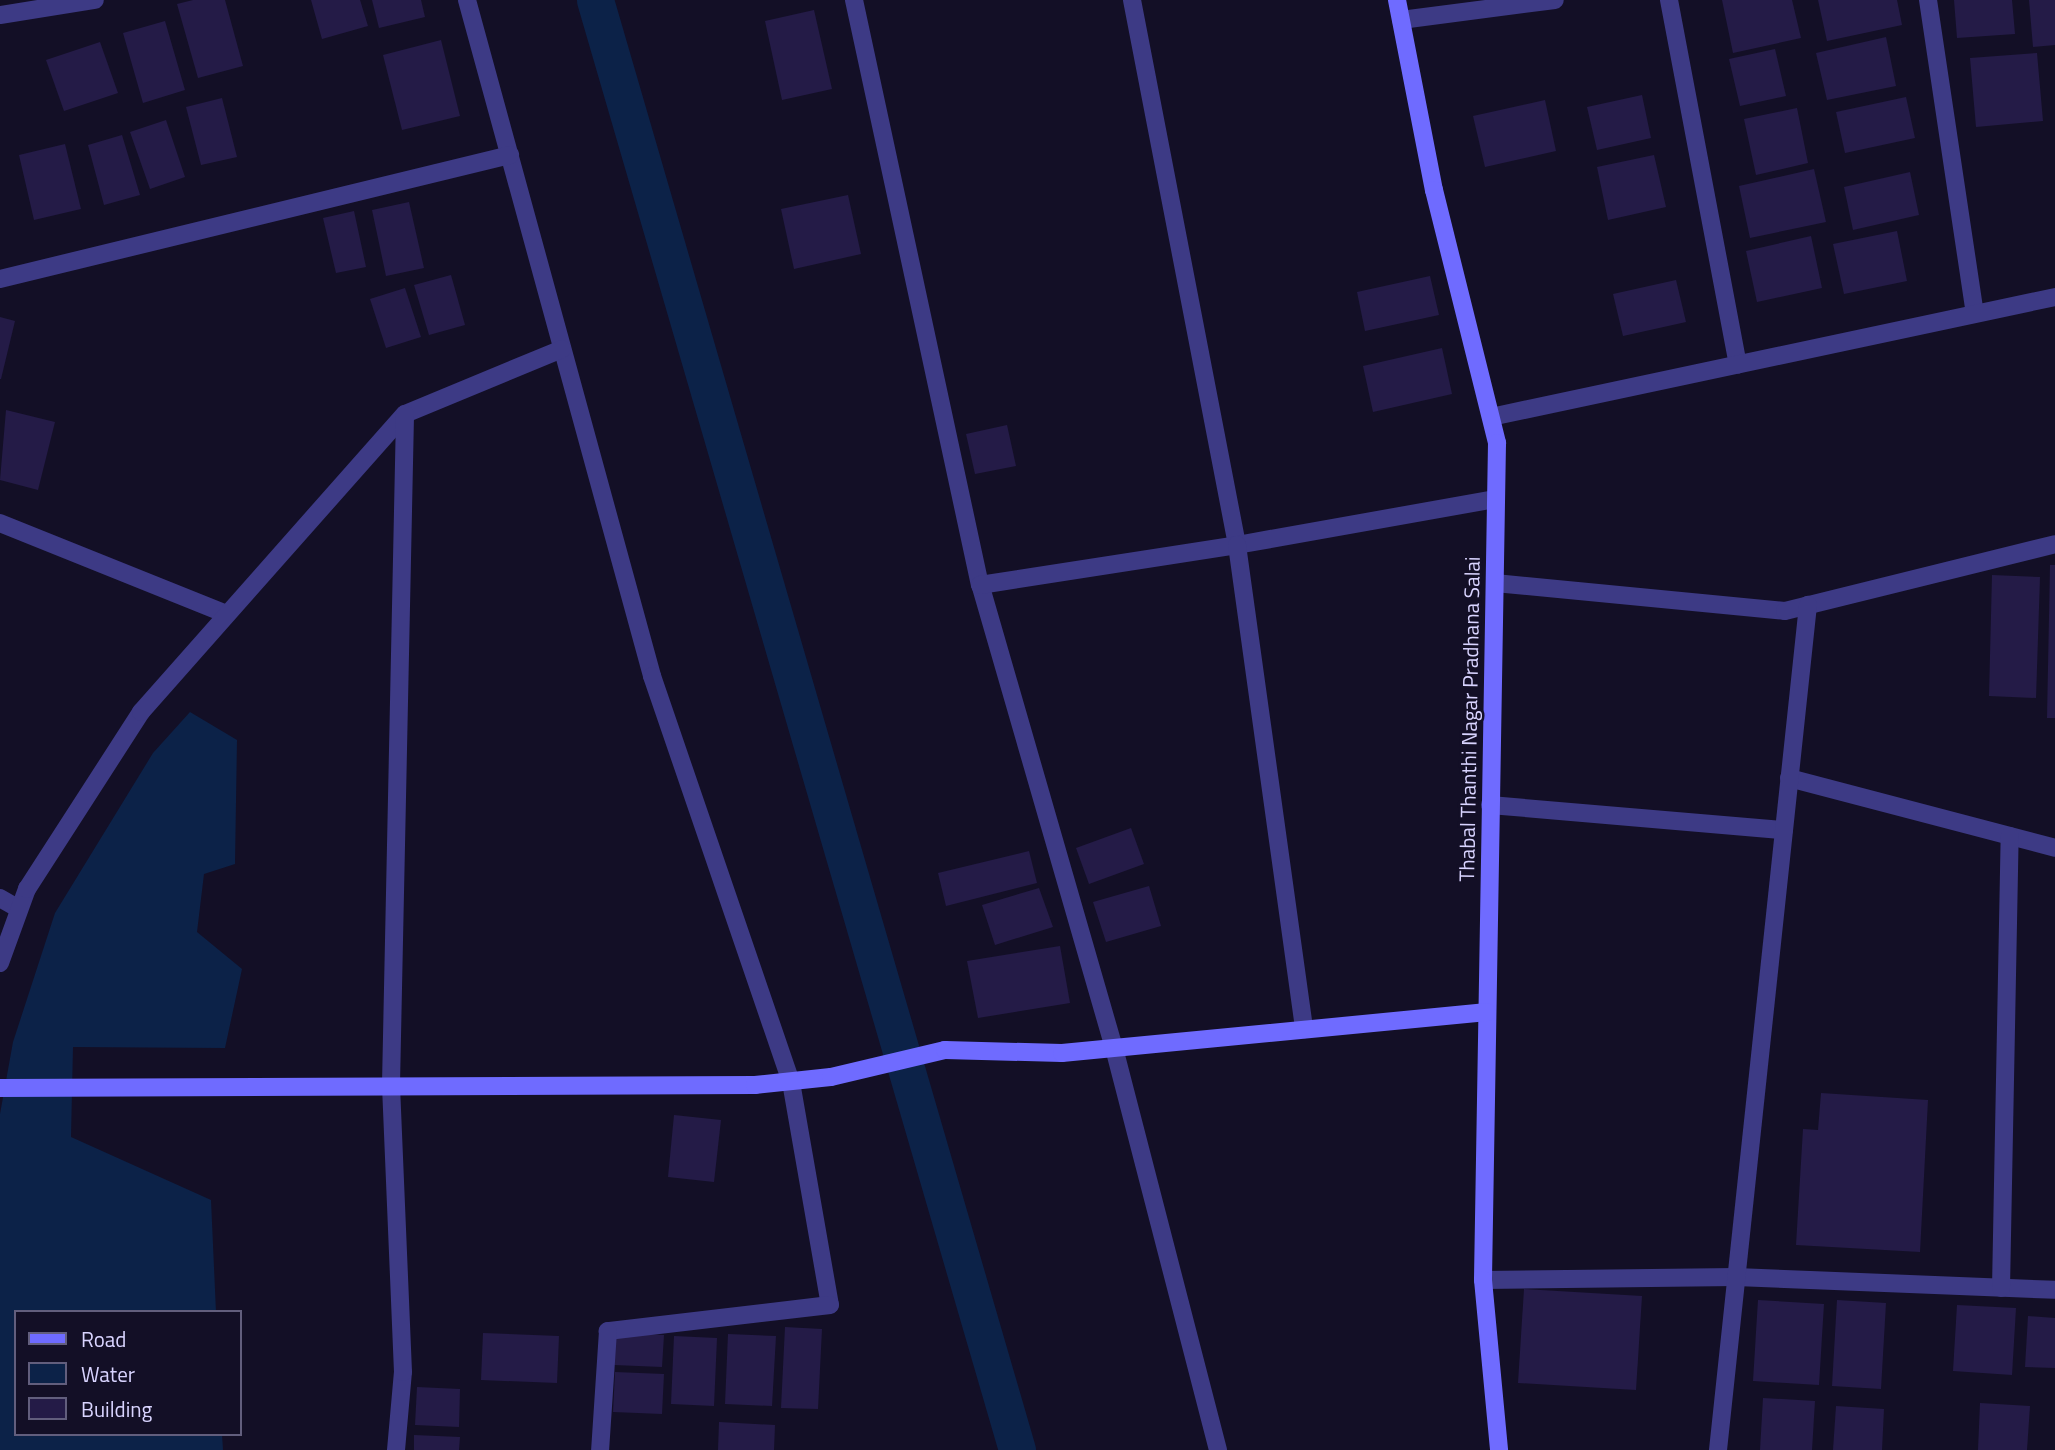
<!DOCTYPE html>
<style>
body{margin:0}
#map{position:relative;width:2055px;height:1450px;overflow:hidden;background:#130f26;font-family:"Titillium Web",sans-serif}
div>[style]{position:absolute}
.water>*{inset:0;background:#0c2248}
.canal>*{height:37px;margin:-18.5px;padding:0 18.5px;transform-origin:18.5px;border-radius:18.5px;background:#0c2248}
.building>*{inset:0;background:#241b47}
.street>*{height:18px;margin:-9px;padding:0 9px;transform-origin:9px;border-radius:9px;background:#3d3a85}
.secondary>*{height:18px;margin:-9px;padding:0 9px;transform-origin:9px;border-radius:9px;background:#6f6bff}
span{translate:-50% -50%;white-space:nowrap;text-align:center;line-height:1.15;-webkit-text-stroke:5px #130f26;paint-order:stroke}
.street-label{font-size:21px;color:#d9d4ff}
.legend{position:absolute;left:14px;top:1310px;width:228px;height:126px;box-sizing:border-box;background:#130f26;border:2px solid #625e7d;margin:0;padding:9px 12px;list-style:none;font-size:21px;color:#d9d4ff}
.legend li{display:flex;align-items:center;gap:14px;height:35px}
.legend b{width:35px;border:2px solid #625e7d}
</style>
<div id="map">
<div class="water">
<div style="clip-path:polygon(190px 712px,237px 740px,235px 864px,204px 874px,197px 932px,242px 969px,225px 1048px,73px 1047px,71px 1137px,211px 1200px,216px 1312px,16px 1312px,16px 1434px,222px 1434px,223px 1450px,0 1450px,0 1114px,13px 1042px,55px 913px,153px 753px)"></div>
</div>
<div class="canal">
<div style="left:595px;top:0;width:1510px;rotate:73.77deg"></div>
</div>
<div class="building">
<div style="clip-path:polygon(193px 0,225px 0,243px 66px,198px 78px,177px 4px)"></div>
<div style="clip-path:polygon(311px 0,360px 0,368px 26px,322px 39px)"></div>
<div style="clip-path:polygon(372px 0,421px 0,425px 17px,379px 28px)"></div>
<div style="clip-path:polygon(1722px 0,1792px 0,1801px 38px,1733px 53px)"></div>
<div style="clip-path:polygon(1818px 0,1897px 0,1902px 25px,1827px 41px)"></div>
<div style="clip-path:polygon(1954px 0,2012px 0,2015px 34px,1957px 38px)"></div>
<div style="clip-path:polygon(2029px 0,2055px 0,2055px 45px,2033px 47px)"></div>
<div style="clip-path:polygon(814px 10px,832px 89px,782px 100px,765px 21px)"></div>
<div style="clip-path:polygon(165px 21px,185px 90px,143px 103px,123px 33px)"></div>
<div style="clip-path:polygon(1886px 37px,1896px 86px,1827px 100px,1816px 53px)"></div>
<div style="clip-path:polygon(441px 40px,460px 116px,402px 130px,383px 55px)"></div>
<div style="clip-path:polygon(100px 42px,118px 93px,64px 111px,46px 60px)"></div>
<div style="clip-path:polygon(1775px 49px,1786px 96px,1740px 106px,1729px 59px)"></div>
<div style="clip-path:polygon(2037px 53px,2043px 121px,1976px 127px,1970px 58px)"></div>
<div style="clip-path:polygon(1642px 95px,1651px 138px,1597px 150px,1587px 107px)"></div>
<div style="clip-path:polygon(1906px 97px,1915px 138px,1845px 153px,1836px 112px)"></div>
<div style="clip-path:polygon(222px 98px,237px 157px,201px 165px,186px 107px)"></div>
<div style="clip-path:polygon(1545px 100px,1556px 151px,1485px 167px,1473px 116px)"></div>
<div style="clip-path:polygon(1797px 108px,1808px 163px,1756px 175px,1744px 119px)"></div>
<div style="clip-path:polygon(166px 120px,185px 177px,150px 189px,130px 132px)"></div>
<div style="clip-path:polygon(122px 135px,140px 195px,104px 205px,88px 145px)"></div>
<div style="clip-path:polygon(65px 144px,81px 209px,34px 220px,19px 155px)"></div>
<div style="clip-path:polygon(1654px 155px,1666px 207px,1608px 220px,1597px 167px)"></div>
<div style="clip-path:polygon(1814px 169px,1826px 222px,1750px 238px,1739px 186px)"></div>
<div style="clip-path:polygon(1910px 172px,1919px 215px,1853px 230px,1844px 187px)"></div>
<div style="clip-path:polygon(848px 195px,861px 254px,794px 269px,781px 209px)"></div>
<div style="clip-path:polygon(409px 202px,424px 268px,386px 276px,372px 210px)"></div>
<div style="clip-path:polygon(354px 211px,366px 267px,336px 273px,323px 218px)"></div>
<div style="clip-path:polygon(1897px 231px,1907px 281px,1844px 294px,1833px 244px)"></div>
<div style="clip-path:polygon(1811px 236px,1822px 288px,1757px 302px,1746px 251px)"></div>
<div style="clip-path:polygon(451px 275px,465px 325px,429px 335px,414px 285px)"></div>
<div style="clip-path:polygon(1430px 276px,1439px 315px,1365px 331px,1357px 292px)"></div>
<div style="clip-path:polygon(1676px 280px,1686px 322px,1623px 336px,1613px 294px)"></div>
<div style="clip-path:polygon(405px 288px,421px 337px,386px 348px,370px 299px)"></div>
<div style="clip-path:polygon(0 317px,15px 321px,1px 379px,0 379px)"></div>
<div style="clip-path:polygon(1442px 348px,1452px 394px,1373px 412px,1363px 366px)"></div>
<div style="clip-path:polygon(6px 410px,55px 422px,38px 490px,0 480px)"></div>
<div style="clip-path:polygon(1007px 425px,1016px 466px,975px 474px,966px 434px)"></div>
<div style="clip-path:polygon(2050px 565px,2055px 565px,2055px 718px,2047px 718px)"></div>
<div style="clip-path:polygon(1992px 575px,2040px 577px,2036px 698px,1989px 696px)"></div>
<div style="clip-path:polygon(1131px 828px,1144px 864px,1089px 884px,1076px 848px)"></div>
<div style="clip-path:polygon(1029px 851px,1037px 883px,946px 906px,938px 873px)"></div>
<div style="clip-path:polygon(1149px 886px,1161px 926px,1106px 942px,1093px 902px)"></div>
<div style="clip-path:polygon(1039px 888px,1053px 927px,995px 945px,982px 905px)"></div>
<div style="clip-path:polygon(1060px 946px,1070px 1003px,978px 1018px,967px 961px)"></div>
<div style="clip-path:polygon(1821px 1093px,1928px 1100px,1920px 1252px,1796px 1245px,1803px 1129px,1818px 1130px)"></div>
<div style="clip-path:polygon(674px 1115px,721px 1120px,714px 1182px,668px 1177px)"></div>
<div style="clip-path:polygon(1524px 1289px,1642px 1296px,1636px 1390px,1518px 1383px)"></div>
<div style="clip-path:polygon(1758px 1300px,1824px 1304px,1819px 1385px,1753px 1381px)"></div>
<div style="clip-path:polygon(1837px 1300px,1886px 1303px,1881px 1389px,1832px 1386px)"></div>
<div style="clip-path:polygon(1957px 1305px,2016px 1308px,2012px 1375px,1953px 1371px)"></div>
<div style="clip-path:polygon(2028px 1316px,2055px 1318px,2055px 1368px,2025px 1367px)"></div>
<div style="clip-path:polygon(785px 1327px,822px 1329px,818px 1409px,781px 1408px)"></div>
<div style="clip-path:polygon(483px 1333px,559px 1336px,557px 1383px,481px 1380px)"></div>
<div style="clip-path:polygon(615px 1333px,664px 1335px,662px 1367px,614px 1365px)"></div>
<div style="clip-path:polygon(728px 1334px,776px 1336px,772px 1406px,725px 1404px)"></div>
<div style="clip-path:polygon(674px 1336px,717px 1338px,714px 1406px,671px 1404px)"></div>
<div style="clip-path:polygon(615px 1372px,664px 1374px,662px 1414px,613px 1412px)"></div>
<div style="clip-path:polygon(417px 1387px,460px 1389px,459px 1427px,415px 1425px)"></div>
<div style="clip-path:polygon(1763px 1398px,1815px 1401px,1812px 1450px,1760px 1450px)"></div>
<div style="clip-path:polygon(1980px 1403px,2030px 1406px,2027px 1450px,1978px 1450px)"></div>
<div style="clip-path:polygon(1836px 1406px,1884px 1409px,1882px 1450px,1833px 1450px)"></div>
<div style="clip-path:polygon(719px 1422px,775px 1425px,774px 1450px,718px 1450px)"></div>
<div style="clip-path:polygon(414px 1435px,460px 1437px,459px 1450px,414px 1450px)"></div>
</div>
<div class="street">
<div style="left:467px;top:0;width:701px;rotate:74.69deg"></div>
<div style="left:652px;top:676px;width:429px;rotate:71.1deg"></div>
<div style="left:791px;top:1082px;width:226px;rotate:80.1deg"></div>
<div style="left:830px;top:1305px;width:224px;rotate:173.3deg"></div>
<div style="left:608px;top:1331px;width:119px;rotate:93.8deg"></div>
<div style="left:854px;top:0;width:598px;rotate:77.85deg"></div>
<div style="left:1132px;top:0;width:555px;rotate:79.09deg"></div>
<div style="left:1237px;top:545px;width:263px;rotate:-10.1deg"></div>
<div style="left:1669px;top:0;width:371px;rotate:79.3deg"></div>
<div style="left:1928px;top:0;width:317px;rotate:81.5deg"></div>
<div style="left:0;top:15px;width:96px;rotate:-9deg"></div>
<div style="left:1401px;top:20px;width:155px;rotate:-7.4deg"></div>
<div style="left:0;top:279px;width:525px;rotate:-13.67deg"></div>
<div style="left:1491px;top:417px;width:577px;rotate:-12.01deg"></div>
<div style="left:0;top:523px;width:241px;rotate:21.9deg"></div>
<div style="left:1495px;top:583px;width:291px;rotate:5.5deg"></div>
<div style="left:1785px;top:611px;width:278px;rotate:-13.9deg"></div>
<div style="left:1789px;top:778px;width:275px;rotate:14.7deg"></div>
<div style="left:1490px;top:805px;width:295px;rotate:4.9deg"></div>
<div style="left:0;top:898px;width:22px;rotate:30deg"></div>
<div style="left:0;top:963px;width:79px;rotate:-70deg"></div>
<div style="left:27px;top:889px;width:211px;rotate:-57.2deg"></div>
<div style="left:141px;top:712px;width:398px;rotate:-48.5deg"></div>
<div style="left:405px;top:414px;width:170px;rotate:-22.5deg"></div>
<div style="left:1483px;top:1280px;width:253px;rotate:-0.7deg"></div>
<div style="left:1736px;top:1277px;width:319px;rotate:2.3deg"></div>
<div style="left:2001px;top:1288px;width:452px;rotate:-88.9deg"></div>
<div style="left:396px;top:1450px;width:78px;rotate:-84.9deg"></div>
<div style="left:403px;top:1372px;width:288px;rotate:-92.4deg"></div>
<div style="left:391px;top:1084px;width:670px;rotate:-88.8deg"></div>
<div style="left:1218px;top:1450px;width:415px;rotate:-104.5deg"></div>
<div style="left:1114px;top:1048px;width:482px;rotate:-106.1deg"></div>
<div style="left:980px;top:585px;width:260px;rotate:-8.8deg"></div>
<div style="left:1237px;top:545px;width:489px;rotate:82.1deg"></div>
<div style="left:1718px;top:1450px;width:850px;rotate:-83.92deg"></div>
</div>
<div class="secondary">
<div style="left:1397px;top:0;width:194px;rotate:79deg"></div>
<div style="left:1434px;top:190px;width:261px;rotate:76deg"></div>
<div style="left:1497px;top:443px;width:837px;rotate:90.96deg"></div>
<div style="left:1483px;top:1280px;width:171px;rotate:84.6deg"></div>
<div style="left:0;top:1088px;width:755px;rotate:-0.23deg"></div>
<div style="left:755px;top:1085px;width:76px;rotate:-6deg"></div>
<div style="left:831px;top:1077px;width:117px;rotate:-13.3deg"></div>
<div style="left:945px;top:1050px;width:117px;rotate:1.5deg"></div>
<div style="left:1062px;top:1053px;width:427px;rotate:-5.5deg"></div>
</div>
<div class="street-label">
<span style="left:1469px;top:719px;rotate:-89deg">Thabal Thanthi Nagar Pradhana Salai</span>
</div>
<ul class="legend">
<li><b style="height:9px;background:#6f6bff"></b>Road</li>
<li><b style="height:19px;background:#0c2248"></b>Water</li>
<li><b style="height:19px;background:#241b47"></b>Building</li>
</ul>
</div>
